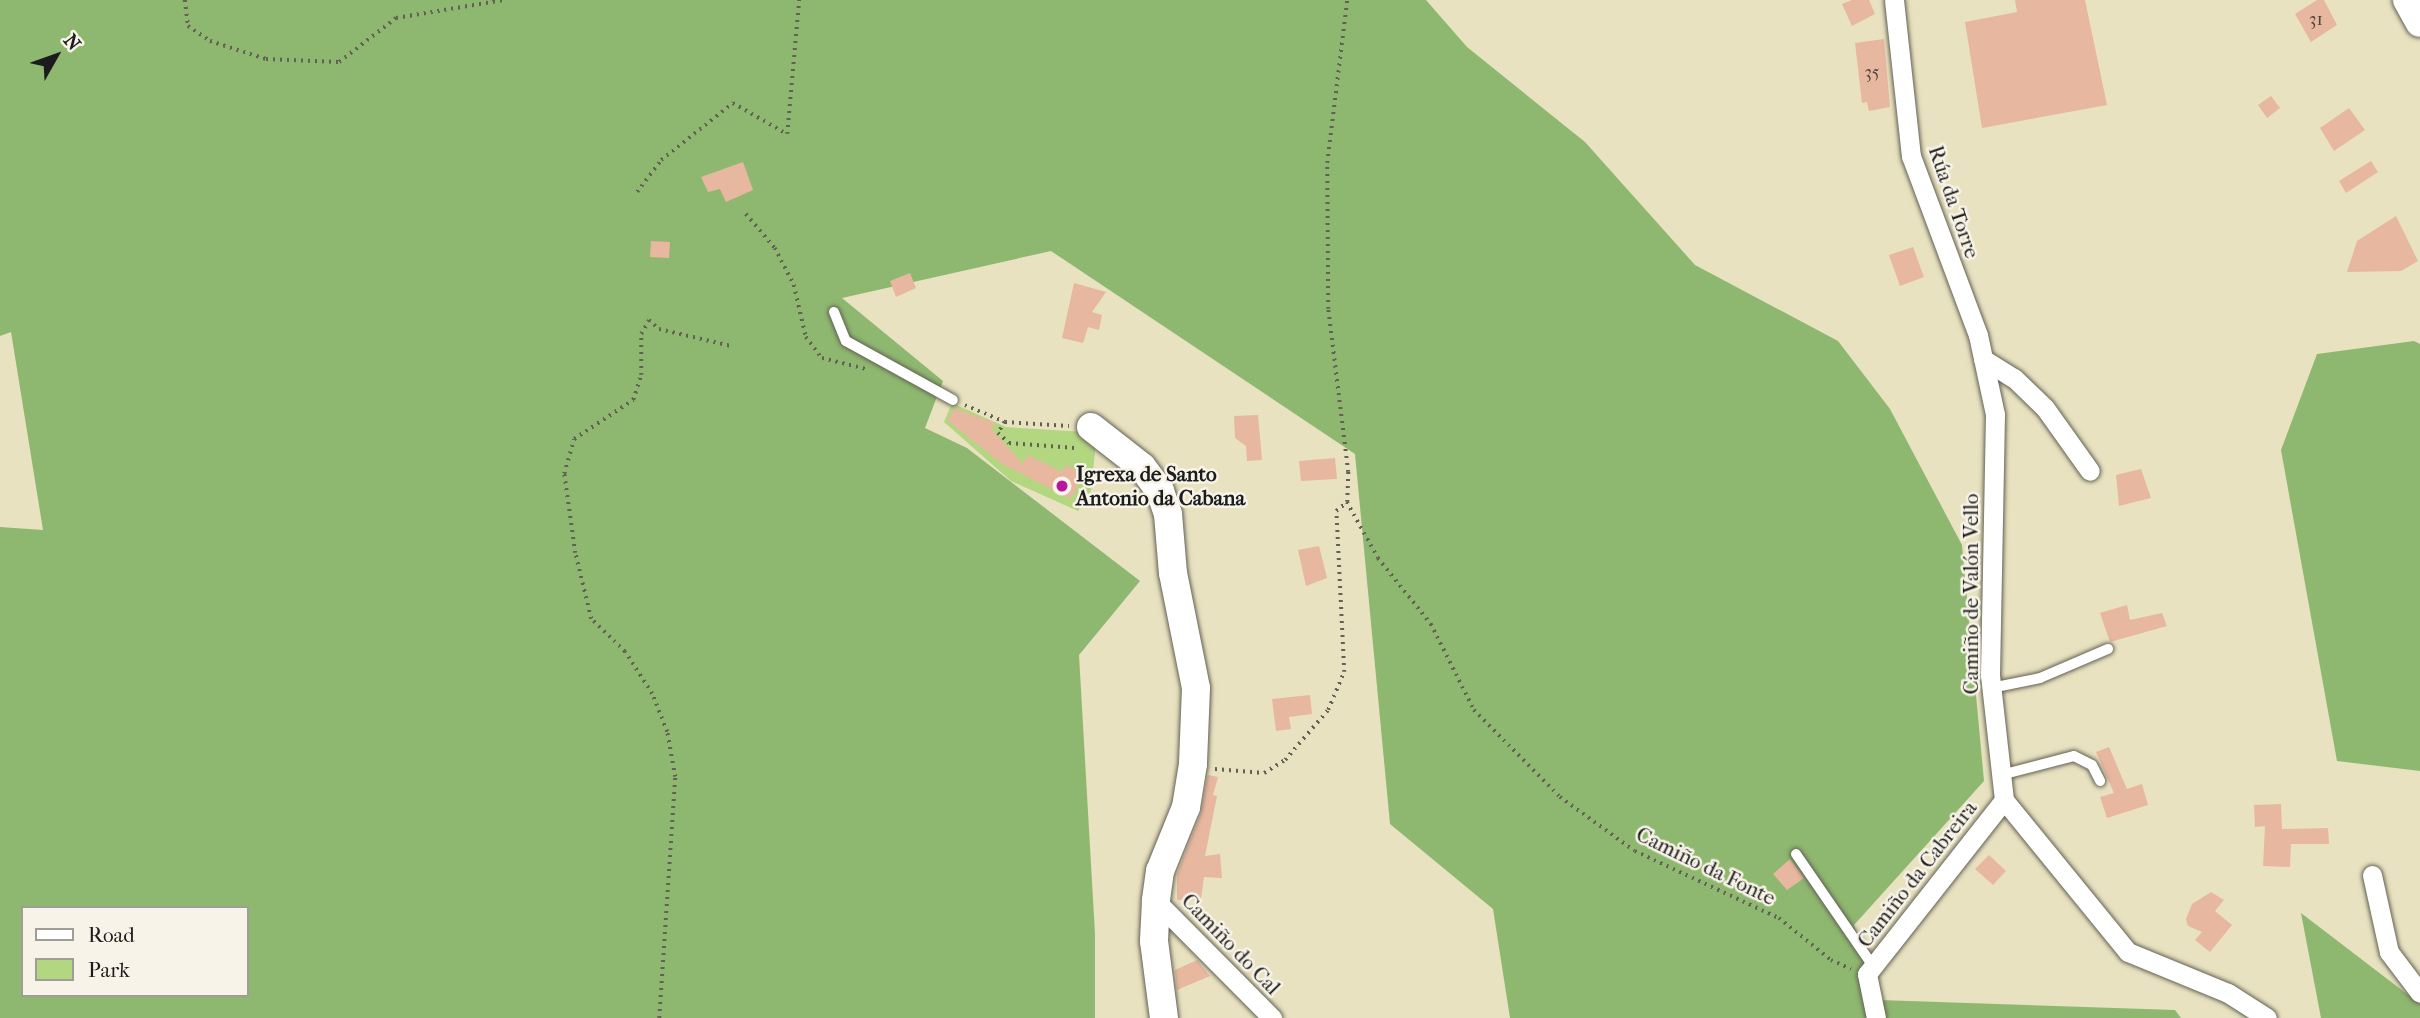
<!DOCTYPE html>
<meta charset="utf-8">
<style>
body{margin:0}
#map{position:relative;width:2420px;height:1018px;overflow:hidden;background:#e8e2c0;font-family:"IM FELL French Canon",serif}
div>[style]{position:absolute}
.green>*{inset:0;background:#b3d781}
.forest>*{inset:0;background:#8eb86f}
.building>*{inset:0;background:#e8b79f}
.path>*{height:3.5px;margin-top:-1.75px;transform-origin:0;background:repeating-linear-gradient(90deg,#636155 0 2px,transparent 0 7px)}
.roads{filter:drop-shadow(0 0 2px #636155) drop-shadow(0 0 2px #636155)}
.lane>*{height:10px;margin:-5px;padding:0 5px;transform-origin:5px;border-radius:5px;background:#fff}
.street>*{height:19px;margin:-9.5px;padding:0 9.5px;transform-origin:9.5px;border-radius:9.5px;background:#fff}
.secondary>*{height:28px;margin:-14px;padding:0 14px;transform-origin:14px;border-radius:14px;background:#fff}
.dots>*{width:19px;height:19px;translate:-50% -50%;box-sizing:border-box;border:4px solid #f7f3e8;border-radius:50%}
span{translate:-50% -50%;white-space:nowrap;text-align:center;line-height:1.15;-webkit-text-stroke:5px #f7f3e8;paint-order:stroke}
.number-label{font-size:18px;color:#4f433d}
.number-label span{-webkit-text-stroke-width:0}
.street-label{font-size:21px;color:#1c1c1c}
.poi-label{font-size:21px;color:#1c1c1c;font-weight:700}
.left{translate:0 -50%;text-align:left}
.legend{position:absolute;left:21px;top:906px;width:228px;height:91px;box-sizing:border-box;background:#f7f3e8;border:2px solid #9f9d96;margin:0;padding:9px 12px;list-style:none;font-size:21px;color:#1c1c1c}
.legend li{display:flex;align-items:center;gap:14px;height:35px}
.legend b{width:35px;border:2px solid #9f9d96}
.north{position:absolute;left:21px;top:21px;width:70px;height:70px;-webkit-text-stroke:5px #f7f3e8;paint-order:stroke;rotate:50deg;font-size:19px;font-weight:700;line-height:28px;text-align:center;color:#1c1c1c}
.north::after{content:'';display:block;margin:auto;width:24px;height:32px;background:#1c1c1c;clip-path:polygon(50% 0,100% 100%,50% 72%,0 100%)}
</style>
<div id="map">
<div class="green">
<div style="clip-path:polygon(952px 403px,1006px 427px,1086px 432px,1096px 442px,1091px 491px,1078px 511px,1011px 481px,944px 422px)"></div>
</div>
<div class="forest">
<div style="clip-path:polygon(evenodd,0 0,1426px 0,1467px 47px,1585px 142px,1695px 265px,1838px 341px,1890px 409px,1962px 545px,1984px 781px,1854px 925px,1879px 1000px,2175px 1010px,2181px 1018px,1510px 1018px,1493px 909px,1390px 824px,1355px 454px,1051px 251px,842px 298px,943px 381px,925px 428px,967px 448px,1140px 581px,1079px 655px,1095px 934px,1095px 1018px,0 1018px,0 527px,43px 530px,11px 332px,0 336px,0 0,23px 908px,247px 908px,247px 995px,23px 995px,23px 908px)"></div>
<div style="clip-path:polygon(2414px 341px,2420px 344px,2420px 771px,2337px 761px,2281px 450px,2317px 354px)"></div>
<div style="clip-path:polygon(2301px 913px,2420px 1004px,2420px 1018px,2321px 1018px)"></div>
</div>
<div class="building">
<div style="clip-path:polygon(1852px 0,1869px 0,1875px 14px,1852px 26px,1842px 4px)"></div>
<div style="clip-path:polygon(2015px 0,2085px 0,2107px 105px,1982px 128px,1965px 22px,2017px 12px)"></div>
<div style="clip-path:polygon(2317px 0,2324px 0,2337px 25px,2311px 42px,2295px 14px)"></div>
<div style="clip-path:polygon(1884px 39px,1890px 107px,1869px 111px,1867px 102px,1862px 103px,1855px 43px)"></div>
<div style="clip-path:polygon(2271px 96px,2280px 108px,2267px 118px,2258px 105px)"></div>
<div style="clip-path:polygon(2349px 108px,2365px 130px,2334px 151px,2320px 128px)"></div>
<div style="clip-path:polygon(2371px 161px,2378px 172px,2346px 193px,2339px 181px)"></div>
<div style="clip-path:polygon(743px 162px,753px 190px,726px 202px,720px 189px,708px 192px,701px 177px)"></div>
<div style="clip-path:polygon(2396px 216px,2418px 261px,2401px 271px,2347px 272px,2357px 241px)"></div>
<div style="clip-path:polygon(651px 241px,670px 242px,669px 258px,650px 257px)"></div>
<div style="clip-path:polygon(1913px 247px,1924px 277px,1900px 286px,1889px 255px)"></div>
<div style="clip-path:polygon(910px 273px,916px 288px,896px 297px,890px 281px)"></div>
<div style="clip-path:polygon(1074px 283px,1106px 292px,1092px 312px,1102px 315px,1099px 330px,1088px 327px,1083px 343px,1062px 338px)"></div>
<div style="clip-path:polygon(954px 408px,995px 423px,992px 430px,1023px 464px,1028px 455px,1062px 472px,1066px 465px,1084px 474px,1071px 499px,1002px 464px,948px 421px)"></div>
<div style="clip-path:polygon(1258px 415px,1262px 460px,1247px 461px,1246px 446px,1235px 438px,1234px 416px)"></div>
<div style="clip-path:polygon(1335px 458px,1337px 479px,1301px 481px,1299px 461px)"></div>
<div style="clip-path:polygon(2141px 469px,2151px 498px,2119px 506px,2116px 475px)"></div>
<div style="clip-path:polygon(1319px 546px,1327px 578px,1306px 586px,1298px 550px)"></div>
<div style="clip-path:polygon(2127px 605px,2130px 620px,2162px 613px,2167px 626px,2110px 642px,2100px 613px)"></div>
<div style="clip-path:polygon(1310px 695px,1312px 714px,1289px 717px,1291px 729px,1276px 731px,1272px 699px)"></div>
<div style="clip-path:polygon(2109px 747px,2127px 789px,2142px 784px,2148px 805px,2107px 818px,2100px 797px,2114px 793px,2096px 752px)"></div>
<div style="clip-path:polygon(1208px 775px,1218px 777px,1213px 795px,1217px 796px,1205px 856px,1220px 854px,1222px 878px,1204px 877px,1201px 899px,1177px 900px,1177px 874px,1201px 813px)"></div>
<div style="clip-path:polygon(2281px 804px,2282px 829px,2328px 828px,2329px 844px,2291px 844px,2290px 867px,2263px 866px,2265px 826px,2255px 827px,2254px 805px)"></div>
<div style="clip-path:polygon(1989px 855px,2006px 871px,1993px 885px,1975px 869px)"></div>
<div style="clip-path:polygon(1790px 859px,1804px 878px,1787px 890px,1773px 874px)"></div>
<div style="clip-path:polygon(2211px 892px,2224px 900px,2215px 911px,2232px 925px,2210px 952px,2195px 940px,2202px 932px,2188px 926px,2186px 919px,2192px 904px)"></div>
<div style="clip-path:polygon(1197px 960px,1210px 976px,1177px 990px,1175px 970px)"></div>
</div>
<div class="path">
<div style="left:185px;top:0;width:26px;rotate:83deg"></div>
<div style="left:188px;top:26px;width:27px;rotate:34deg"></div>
<div style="left:210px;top:41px;width:59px;rotate:17.8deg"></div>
<div style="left:266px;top:59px;width:73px;rotate:2.4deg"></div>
<div style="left:339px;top:62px;width:72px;rotate:-37.7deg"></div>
<div style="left:396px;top:18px;width:109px;rotate:-9.5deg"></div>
<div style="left:637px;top:192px;width:40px;rotate:-53deg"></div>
<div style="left:661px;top:160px;width:92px;rotate:-38.4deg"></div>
<div style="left:733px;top:103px;width:62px;rotate:29.9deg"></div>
<div style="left:787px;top:134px;width:135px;rotate:-84.9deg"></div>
<div style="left:746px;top:214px;width:45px;rotate:49.5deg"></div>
<div style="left:775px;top:248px;width:42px;rotate:62.8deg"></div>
<div style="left:794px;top:285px;width:53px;rotate:77deg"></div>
<div style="left:806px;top:337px;width:26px;rotate:53deg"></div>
<div style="left:822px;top:358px;width:45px;rotate:14deg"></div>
<div style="left:965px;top:405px;width:43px;rotate:23deg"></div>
<div style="left:1005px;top:422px;width:64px;rotate:3.6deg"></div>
<div style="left:1005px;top:422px;width:13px;rotate:122deg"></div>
<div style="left:998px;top:433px;width:15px;rotate:42deg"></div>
<div style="left:1009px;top:443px;width:66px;rotate:4.3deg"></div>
<div style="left:1347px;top:502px;width:64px;rotate:61deg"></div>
<div style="left:1378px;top:558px;width:85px;rotate:51.2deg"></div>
<div style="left:1431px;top:624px;width:96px;rotate:63.4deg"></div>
<div style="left:1474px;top:710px;width:122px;rotate:45.3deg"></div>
<div style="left:1560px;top:797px;width:92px;rotate:35.8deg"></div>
<div style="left:1635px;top:851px;width:159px;rotate:25deg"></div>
<div style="left:1779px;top:918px;width:67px;rotate:38.9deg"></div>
<div style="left:1831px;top:960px;width:22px;rotate:24deg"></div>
<div style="left:1215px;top:769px;width:49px;rotate:4.7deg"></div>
<div style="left:1264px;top:773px;width:25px;rotate:-32deg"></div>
<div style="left:1285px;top:760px;width:66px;rotate:-49.3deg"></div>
<div style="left:1328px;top:710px;width:41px;rotate:-67.2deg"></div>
<div style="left:1344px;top:672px;width:161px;rotate:-92.8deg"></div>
<div style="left:1336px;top:511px;width:14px;rotate:-39deg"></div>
<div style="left:1347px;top:502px;width:30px;rotate:-88deg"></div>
<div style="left:1348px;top:472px;width:164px;rotate:-97deg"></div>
<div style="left:1328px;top:309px;width:146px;rotate:-90.4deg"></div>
<div style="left:1327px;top:163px;width:164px;rotate:-83deg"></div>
<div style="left:659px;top:1018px;width:242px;rotate:-86.2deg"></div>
<div style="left:675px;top:777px;width:46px;rotate:-100.1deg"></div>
<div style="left:667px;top:732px;width:41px;rotate:-111.5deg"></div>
<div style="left:652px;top:694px;width:50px;rotate:-122.7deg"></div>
<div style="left:625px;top:652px;width:47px;rotate:-135.9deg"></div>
<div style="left:591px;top:619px;width:68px;rotate:-103.6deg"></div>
<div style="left:575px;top:553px;width:80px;rotate:-97.9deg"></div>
<div style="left:564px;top:474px;width:36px;rotate:-74deg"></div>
<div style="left:574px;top:439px;width:71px;rotate:-33.5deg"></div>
<div style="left:633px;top:400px;width:26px;rotate:-72deg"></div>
<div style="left:641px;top:375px;width:41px;rotate:-90deg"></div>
<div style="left:641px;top:334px;width:16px;rotate:-60deg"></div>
<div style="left:649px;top:320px;width:13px;rotate:42deg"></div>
<div style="left:659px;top:329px;width:74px;rotate:13.3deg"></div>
</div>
<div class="roads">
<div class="lane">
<div style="left:834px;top:312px;width:31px;rotate:68deg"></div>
<div style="left:846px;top:341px;width:122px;rotate:28.9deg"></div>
<div style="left:1991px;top:688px;width:50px;rotate:-11.5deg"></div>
<div style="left:2040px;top:678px;width:74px;rotate:-23.1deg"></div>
<div style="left:2001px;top:775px;width:75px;rotate:-14.6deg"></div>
<div style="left:2074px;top:756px;width:20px;rotate:27deg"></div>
<div style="left:2092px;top:765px;width:18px;rotate:63deg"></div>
<div style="left:1796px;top:854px;width:136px;rotate:55.5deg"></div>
</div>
<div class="street">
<div style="left:1894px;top:0;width:157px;rotate:83.8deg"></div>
<div style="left:1911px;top:156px;width:191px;rotate:69.5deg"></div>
<div style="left:1978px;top:335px;width:81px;rotate:77.9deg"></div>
<div style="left:1995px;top:414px;width:261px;rotate:91.1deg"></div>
<div style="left:1990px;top:675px;width:126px;rotate:83.6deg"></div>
<div style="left:2004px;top:800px;width:196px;rotate:50.8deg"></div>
<div style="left:2128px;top:952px;width:108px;rotate:22.3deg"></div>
<div style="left:2228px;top:993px;width:46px;rotate:32.7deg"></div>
<div style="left:1983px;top:359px;width:36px;rotate:32deg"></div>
<div style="left:2014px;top:378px;width:43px;rotate:44.1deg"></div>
<div style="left:2045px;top:408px;width:77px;rotate:54.5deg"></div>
<div style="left:2372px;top:875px;width:79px;rotate:77.6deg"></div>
<div style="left:2389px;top:952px;width:51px;rotate:52.9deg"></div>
<div style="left:1156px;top:901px;width:165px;rotate:45.2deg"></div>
<div style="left:1876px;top:1018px;width:45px;rotate:-101.6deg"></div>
<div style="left:1867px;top:974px;width:221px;rotate:-51.8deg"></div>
</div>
<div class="secondary">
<div style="left:2407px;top:0;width:26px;rotate:61deg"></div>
<div style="left:1091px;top:427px;width:65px;rotate:38.1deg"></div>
<div style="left:1142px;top:467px;width:30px;rotate:53deg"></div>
<div style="left:1160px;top:491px;width:24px;rotate:71deg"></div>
<div style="left:1168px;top:514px;width:59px;rotate:85.2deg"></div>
<div style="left:1173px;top:573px;width:117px;rotate:78.7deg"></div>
<div style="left:1196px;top:688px;width:76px;rotate:92.3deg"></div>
<div style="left:1193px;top:764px;width:44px;rotate:99.2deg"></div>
<div style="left:1186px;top:807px;width:69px;rotate:112.1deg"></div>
<div style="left:1160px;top:871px;width:30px;rotate:98deg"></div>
<div style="left:1156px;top:901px;width:40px;rotate:92.9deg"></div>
<div style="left:1154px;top:941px;width:78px;rotate:82.6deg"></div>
</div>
</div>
<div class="dots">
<div style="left:1062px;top:486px;background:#b5179e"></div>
</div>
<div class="number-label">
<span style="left:2316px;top:20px">31</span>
<span style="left:1872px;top:73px">35</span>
</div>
<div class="street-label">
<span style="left:1954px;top:202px;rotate:71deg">Rúa da Torre</span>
<span style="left:1971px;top:594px;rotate:-90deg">Camiño de Valón Vello</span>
<span style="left:1706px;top:866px;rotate:26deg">Camiño da Fonte</span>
<span style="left:1917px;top:874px;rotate:-52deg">Camiño da Cabreira</span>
<span style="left:1231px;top:944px;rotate:46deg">Camiño do Cal</span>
</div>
<div class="poi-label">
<span class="left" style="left:1076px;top:486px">Igrexa de Santo<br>Antonio da Cabana</span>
</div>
<ul class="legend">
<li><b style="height:9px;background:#fff"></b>Road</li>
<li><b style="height:19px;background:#b3d781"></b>Park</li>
</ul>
<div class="north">N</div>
</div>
